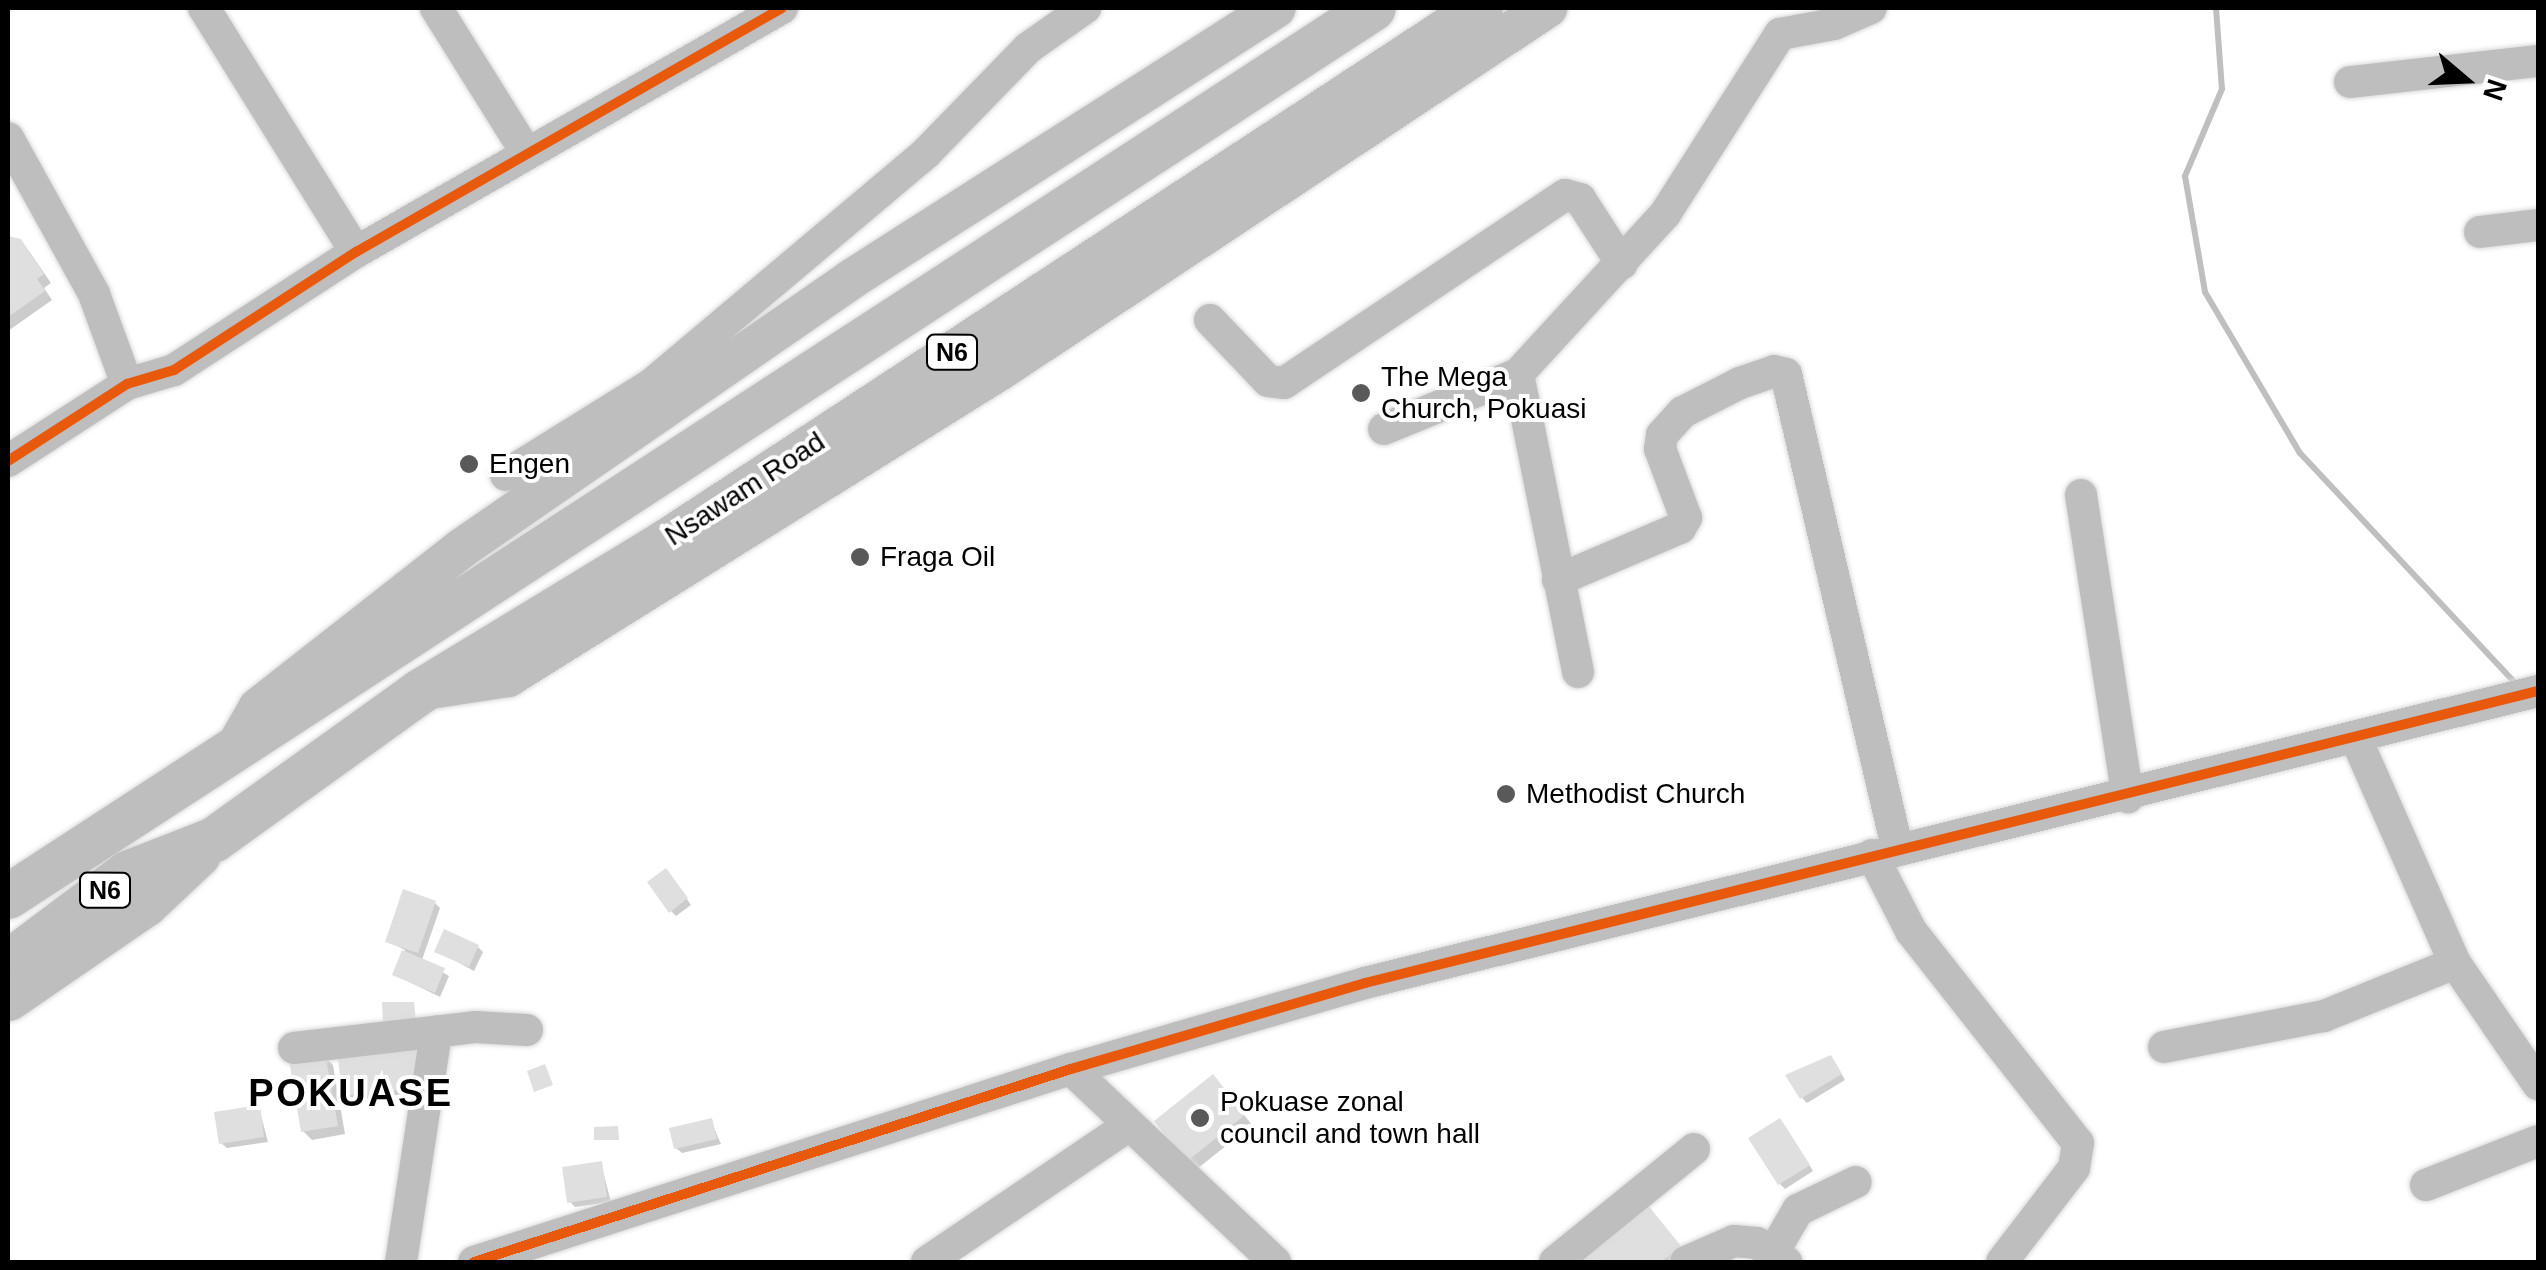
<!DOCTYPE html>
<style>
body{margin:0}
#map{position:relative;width:2546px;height:1270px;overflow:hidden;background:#fff;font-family:Arial,sans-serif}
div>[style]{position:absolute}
.shadow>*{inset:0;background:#0003}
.stream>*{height:6px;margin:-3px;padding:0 3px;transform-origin:3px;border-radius:3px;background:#bfbfbf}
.building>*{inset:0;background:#dfdfdf}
.roads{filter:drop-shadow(0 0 2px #dbdbdb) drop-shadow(0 0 2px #dbdbdb)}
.minor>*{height:32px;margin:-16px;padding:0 16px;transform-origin:16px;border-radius:16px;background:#bebebe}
.major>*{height:40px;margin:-20px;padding:0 20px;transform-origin:20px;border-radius:20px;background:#bebebe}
.highway>*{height:45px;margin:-22.5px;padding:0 22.5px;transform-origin:22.5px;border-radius:22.5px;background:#bebebe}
.cycleway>*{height:10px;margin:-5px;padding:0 5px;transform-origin:5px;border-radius:5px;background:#e8590c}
.dots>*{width:28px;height:28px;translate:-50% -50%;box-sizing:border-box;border:5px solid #fff;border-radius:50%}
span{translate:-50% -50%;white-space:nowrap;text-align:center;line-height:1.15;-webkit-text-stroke:8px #fff;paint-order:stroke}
.shield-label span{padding:2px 8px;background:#fff;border:2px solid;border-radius:8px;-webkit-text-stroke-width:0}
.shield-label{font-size:25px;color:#000;font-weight:700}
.poi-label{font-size:28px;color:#000}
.left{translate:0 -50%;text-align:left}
.street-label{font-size:28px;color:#000}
.district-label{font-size:38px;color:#000;font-weight:700;letter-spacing:2.5px}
.frame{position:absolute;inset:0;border:10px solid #000;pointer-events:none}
.north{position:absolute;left:2416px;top:30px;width:100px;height:100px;-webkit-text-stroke:8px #fff;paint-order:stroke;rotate:109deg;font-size:28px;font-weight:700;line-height:40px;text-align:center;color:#000}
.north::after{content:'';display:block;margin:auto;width:35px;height:45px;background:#000;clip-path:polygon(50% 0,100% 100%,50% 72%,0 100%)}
</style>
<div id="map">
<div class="shadow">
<div style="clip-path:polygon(8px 238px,29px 251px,51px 283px,44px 288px,52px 300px,8px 331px)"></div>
<div style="clip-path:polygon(671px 876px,691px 905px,676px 916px,671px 911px)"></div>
<div style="clip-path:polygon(435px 903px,440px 908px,422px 960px,449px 976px,440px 997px,395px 975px,405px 950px,387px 941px)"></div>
<div style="clip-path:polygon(478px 947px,483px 952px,474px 971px,437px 951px)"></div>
<div style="clip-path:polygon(416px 1051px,424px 1060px,428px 1096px,353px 1104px,345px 1095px)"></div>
<div style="clip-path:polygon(324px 1056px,333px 1065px,345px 1134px,312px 1140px,303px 1131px)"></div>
<div style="clip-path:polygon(1836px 1064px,1845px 1080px,1807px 1103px,1802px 1098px)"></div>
<div style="clip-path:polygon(1221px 1086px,1252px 1125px,1197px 1169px,1157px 1122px)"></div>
<div style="clip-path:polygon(259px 1108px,268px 1142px,227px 1148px,221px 1143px)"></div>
<div style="clip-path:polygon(711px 1121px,721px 1144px,682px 1153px,676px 1148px)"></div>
<div style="clip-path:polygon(1785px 1126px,1813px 1171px,1785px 1189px,1780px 1184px)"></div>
<div style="clip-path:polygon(601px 1164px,611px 1202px,575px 1207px,570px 1202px)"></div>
<div style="clip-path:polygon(1655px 1216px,1688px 1256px,1680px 1262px,1579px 1262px)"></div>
</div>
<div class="stream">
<div style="left:2216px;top:8px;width:81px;rotate:85.8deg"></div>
<div style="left:2222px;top:89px;width:95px;rotate:113deg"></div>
<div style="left:2185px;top:176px;width:118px;rotate:80.2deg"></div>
<div style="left:2205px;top:292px;width:187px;rotate:59.5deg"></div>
<div style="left:2300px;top:453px;width:316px;rotate:46.9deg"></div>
</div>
<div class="building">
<div style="clip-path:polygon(8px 236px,21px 239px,44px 274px,37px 279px,45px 291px,8px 317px)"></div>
<div style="clip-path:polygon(666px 868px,688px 898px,669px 913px,647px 882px)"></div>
<div style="clip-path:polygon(403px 889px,436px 901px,418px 953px,385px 942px)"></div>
<div style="clip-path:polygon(444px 929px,479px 945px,469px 967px,434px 952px)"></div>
<div style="clip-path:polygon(402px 950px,445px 968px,435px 993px,392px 975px)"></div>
<div style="clip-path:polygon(382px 1002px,414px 1002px,416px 1021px,383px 1023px)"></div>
<div style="clip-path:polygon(416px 1049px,421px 1088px,342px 1096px,338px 1057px)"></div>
<div style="clip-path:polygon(325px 1053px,338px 1126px,301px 1132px,289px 1060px)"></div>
<div style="clip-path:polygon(1831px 1055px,1842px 1074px,1800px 1099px,1785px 1075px)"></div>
<div style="clip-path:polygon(545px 1064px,553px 1085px,534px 1092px,527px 1071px)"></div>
<div style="clip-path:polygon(1213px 1074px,1245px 1115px,1186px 1162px,1154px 1121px)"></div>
<div style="clip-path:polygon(260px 1105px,264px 1137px,219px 1144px,214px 1112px)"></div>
<div style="clip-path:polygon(712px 1118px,717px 1139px,674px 1149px,669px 1128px)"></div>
<div style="clip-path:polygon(1780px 1118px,1810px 1165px,1778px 1185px,1748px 1138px)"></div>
<div style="clip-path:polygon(618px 1126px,619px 1140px,594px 1140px,594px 1127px)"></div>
<div style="clip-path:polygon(602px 1161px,607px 1197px,567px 1203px,562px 1167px)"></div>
<div style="clip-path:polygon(1647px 1204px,1681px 1246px,1661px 1262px,1575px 1262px)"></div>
</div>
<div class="roads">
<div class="minor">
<div style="left:204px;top:8px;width:287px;rotate:58.1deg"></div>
<div style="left:436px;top:8px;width:170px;rotate:58deg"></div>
<div style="left:2350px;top:82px;width:189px;rotate:-6.4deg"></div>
<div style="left:8px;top:138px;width:178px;rotate:61.1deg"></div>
<div style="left:94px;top:294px;width:96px;rotate:69.9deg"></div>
<div style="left:2480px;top:232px;width:58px;rotate:-6.9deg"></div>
<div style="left:1210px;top:320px;width:84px;rotate:46.4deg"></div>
<div style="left:1268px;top:381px;width:16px;rotate:7deg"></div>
<div style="left:1284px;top:383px;width:338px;rotate:-33.8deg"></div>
<div style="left:1565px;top:195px;width:16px;rotate:15deg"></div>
<div style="left:1580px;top:199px;width:77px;rotate:57.1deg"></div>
<div style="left:1518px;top:374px;width:304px;rotate:78.6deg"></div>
<div style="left:1384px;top:429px;width:145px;rotate:-22.3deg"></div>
<div style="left:1518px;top:374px;width:217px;rotate:-47.4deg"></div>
<div style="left:1665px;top:214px;width:214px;rotate:-57.4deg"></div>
<div style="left:1780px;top:34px;width:55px;rotate:-10.5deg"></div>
<div style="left:1834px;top:24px;width:40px;rotate:-23.4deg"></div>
<div style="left:8px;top:461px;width:142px;rotate:-32.9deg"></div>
<div style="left:127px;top:384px;width:49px;rotate:-16.6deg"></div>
<div style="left:174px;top:370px;width:217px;rotate:-33deg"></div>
<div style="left:356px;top:252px;width:491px;rotate:-29.8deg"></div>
<div style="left:506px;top:475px;width:172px;rotate:-31.9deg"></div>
<div style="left:652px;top:384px;width:358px;rotate:-40.1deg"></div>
<div style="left:926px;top:153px;width:146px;rotate:-45.8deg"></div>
<div style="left:1028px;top:48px;width:70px;rotate:-35.1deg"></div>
<div style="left:2081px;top:495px;width:306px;rotate:81.2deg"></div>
<div style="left:1558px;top:580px;width:133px;rotate:-23.1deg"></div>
<div style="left:1680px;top:528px;width:12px;rotate:-59deg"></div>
<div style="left:1686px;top:518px;width:74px;rotate:-110.6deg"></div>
<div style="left:1660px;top:449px;width:14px;rotate:-82deg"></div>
<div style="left:1662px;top:435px;width:31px;rotate:-48deg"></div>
<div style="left:1683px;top:412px;width:64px;rotate:-27deg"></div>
<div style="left:1740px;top:383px;width:36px;rotate:-19deg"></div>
<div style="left:1774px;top:371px;width:12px;rotate:14deg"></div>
<div style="left:1786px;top:374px;width:488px;rotate:76.8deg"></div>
<div style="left:2357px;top:741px;width:243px;rotate:66.2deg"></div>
<div style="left:2455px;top:963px;width:147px;rotate:55.6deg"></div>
<div style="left:1872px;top:855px;width:85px;rotate:62.8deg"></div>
<div style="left:1911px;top:931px;width:270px;rotate:51.8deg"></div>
<div style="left:2078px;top:1143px;width:25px;rotate:99deg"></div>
<div style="left:2074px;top:1168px;width:118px;rotate:127.5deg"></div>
<div style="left:2164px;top:1047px;width:163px;rotate:-11deg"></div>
<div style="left:2324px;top:1016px;width:141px;rotate:-22deg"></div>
<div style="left:294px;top:1048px;width:182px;rotate:-6.6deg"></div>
<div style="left:475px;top:1027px;width:52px;rotate:3.3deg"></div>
<div style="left:1071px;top:1069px;width:281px;rotate:43.4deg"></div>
<div style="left:2426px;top:1185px;width:120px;rotate:-21.4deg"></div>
<div style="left:1774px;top:1251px;width:48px;rotate:-59.7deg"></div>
<div style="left:1798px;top:1210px;width:64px;rotate:-25.8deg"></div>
<div style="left:401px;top:1262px;width:233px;rotate:-81.3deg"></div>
<div style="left:474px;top:1262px;width:627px;rotate:-17.92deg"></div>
<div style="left:1071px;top:1069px;width:306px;rotate:-16.3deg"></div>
<div style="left:1365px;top:983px;width:1209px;rotate:-13.98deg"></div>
<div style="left:927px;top:1262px;width:244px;rotate:-34.1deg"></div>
<div style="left:1555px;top:1262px;width:179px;rotate:-39.1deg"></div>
<div style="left:1686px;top:1262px;width:52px;rotate:-23.6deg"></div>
<div style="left:1734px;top:1241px;width:23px;rotate:5deg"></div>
<div style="left:1757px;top:1243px;width:35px;rotate:33deg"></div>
</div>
<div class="major">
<div style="left:424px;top:690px;width:85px;rotate:-8.8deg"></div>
<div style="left:508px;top:677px;width:582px;rotate:-31.94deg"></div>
<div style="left:1002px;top:369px;width:654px;rotate:-33.52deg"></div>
<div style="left:241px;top:738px;width:34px;rotate:-60deg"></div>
<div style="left:258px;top:708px;width:259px;rotate:-38.1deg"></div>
<div style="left:462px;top:548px;width:472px;rotate:-34.6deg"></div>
<div style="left:850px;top:280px;width:505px;rotate:-32.56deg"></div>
</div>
<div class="highway">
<div style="left:8px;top:896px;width:1628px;rotate:-33.05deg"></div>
<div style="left:8px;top:962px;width:149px;rotate:-36.8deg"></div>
<div style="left:127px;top:873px;width:93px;rotate:-21.3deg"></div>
<div style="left:214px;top:839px;width:254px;rotate:-35.7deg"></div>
<div style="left:420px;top:691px;width:287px;rotate:-31.3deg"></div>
<div style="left:665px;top:542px;width:974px;rotate:-33.23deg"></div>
<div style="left:8px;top:998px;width:166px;rotate:-34.5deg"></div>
<div style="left:145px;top:904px;width:73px;rotate:-43.3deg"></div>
</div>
</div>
<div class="cycleway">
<div style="left:8px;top:461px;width:142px;rotate:-32.9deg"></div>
<div style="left:127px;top:384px;width:49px;rotate:-16.6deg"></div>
<div style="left:174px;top:370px;width:217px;rotate:-33deg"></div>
<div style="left:356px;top:252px;width:491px;rotate:-29.8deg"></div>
<div style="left:474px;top:1262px;width:627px;rotate:-17.92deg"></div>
<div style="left:1071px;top:1069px;width:306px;rotate:-16.3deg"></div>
<div style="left:1365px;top:983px;width:1209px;rotate:-13.98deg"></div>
</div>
<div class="dots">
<div style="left:1361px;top:393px;background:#595959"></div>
<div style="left:469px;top:464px;background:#595959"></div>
<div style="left:860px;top:557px;background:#595959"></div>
<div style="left:1506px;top:794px;background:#595959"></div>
<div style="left:1200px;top:1118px;background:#595959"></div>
</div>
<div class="shield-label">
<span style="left:952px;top:352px">N6</span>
<span style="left:105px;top:890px">N6</span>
</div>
<div class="poi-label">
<span class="left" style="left:1381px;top:393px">The Mega<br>Church, Pokuasi</span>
<span class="left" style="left:489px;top:464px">Engen</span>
<span class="left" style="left:880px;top:557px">Fraga Oil</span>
<span class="left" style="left:1526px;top:794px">Methodist Church</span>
<span class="left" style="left:1220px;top:1118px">Pokuase zonal<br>council and town hall</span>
</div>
<div class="street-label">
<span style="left:745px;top:489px;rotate:-33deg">Nsawam Road</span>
</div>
<div class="district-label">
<span style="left:351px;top:1094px">POKUASE</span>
</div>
<div class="frame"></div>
<div class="north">N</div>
</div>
